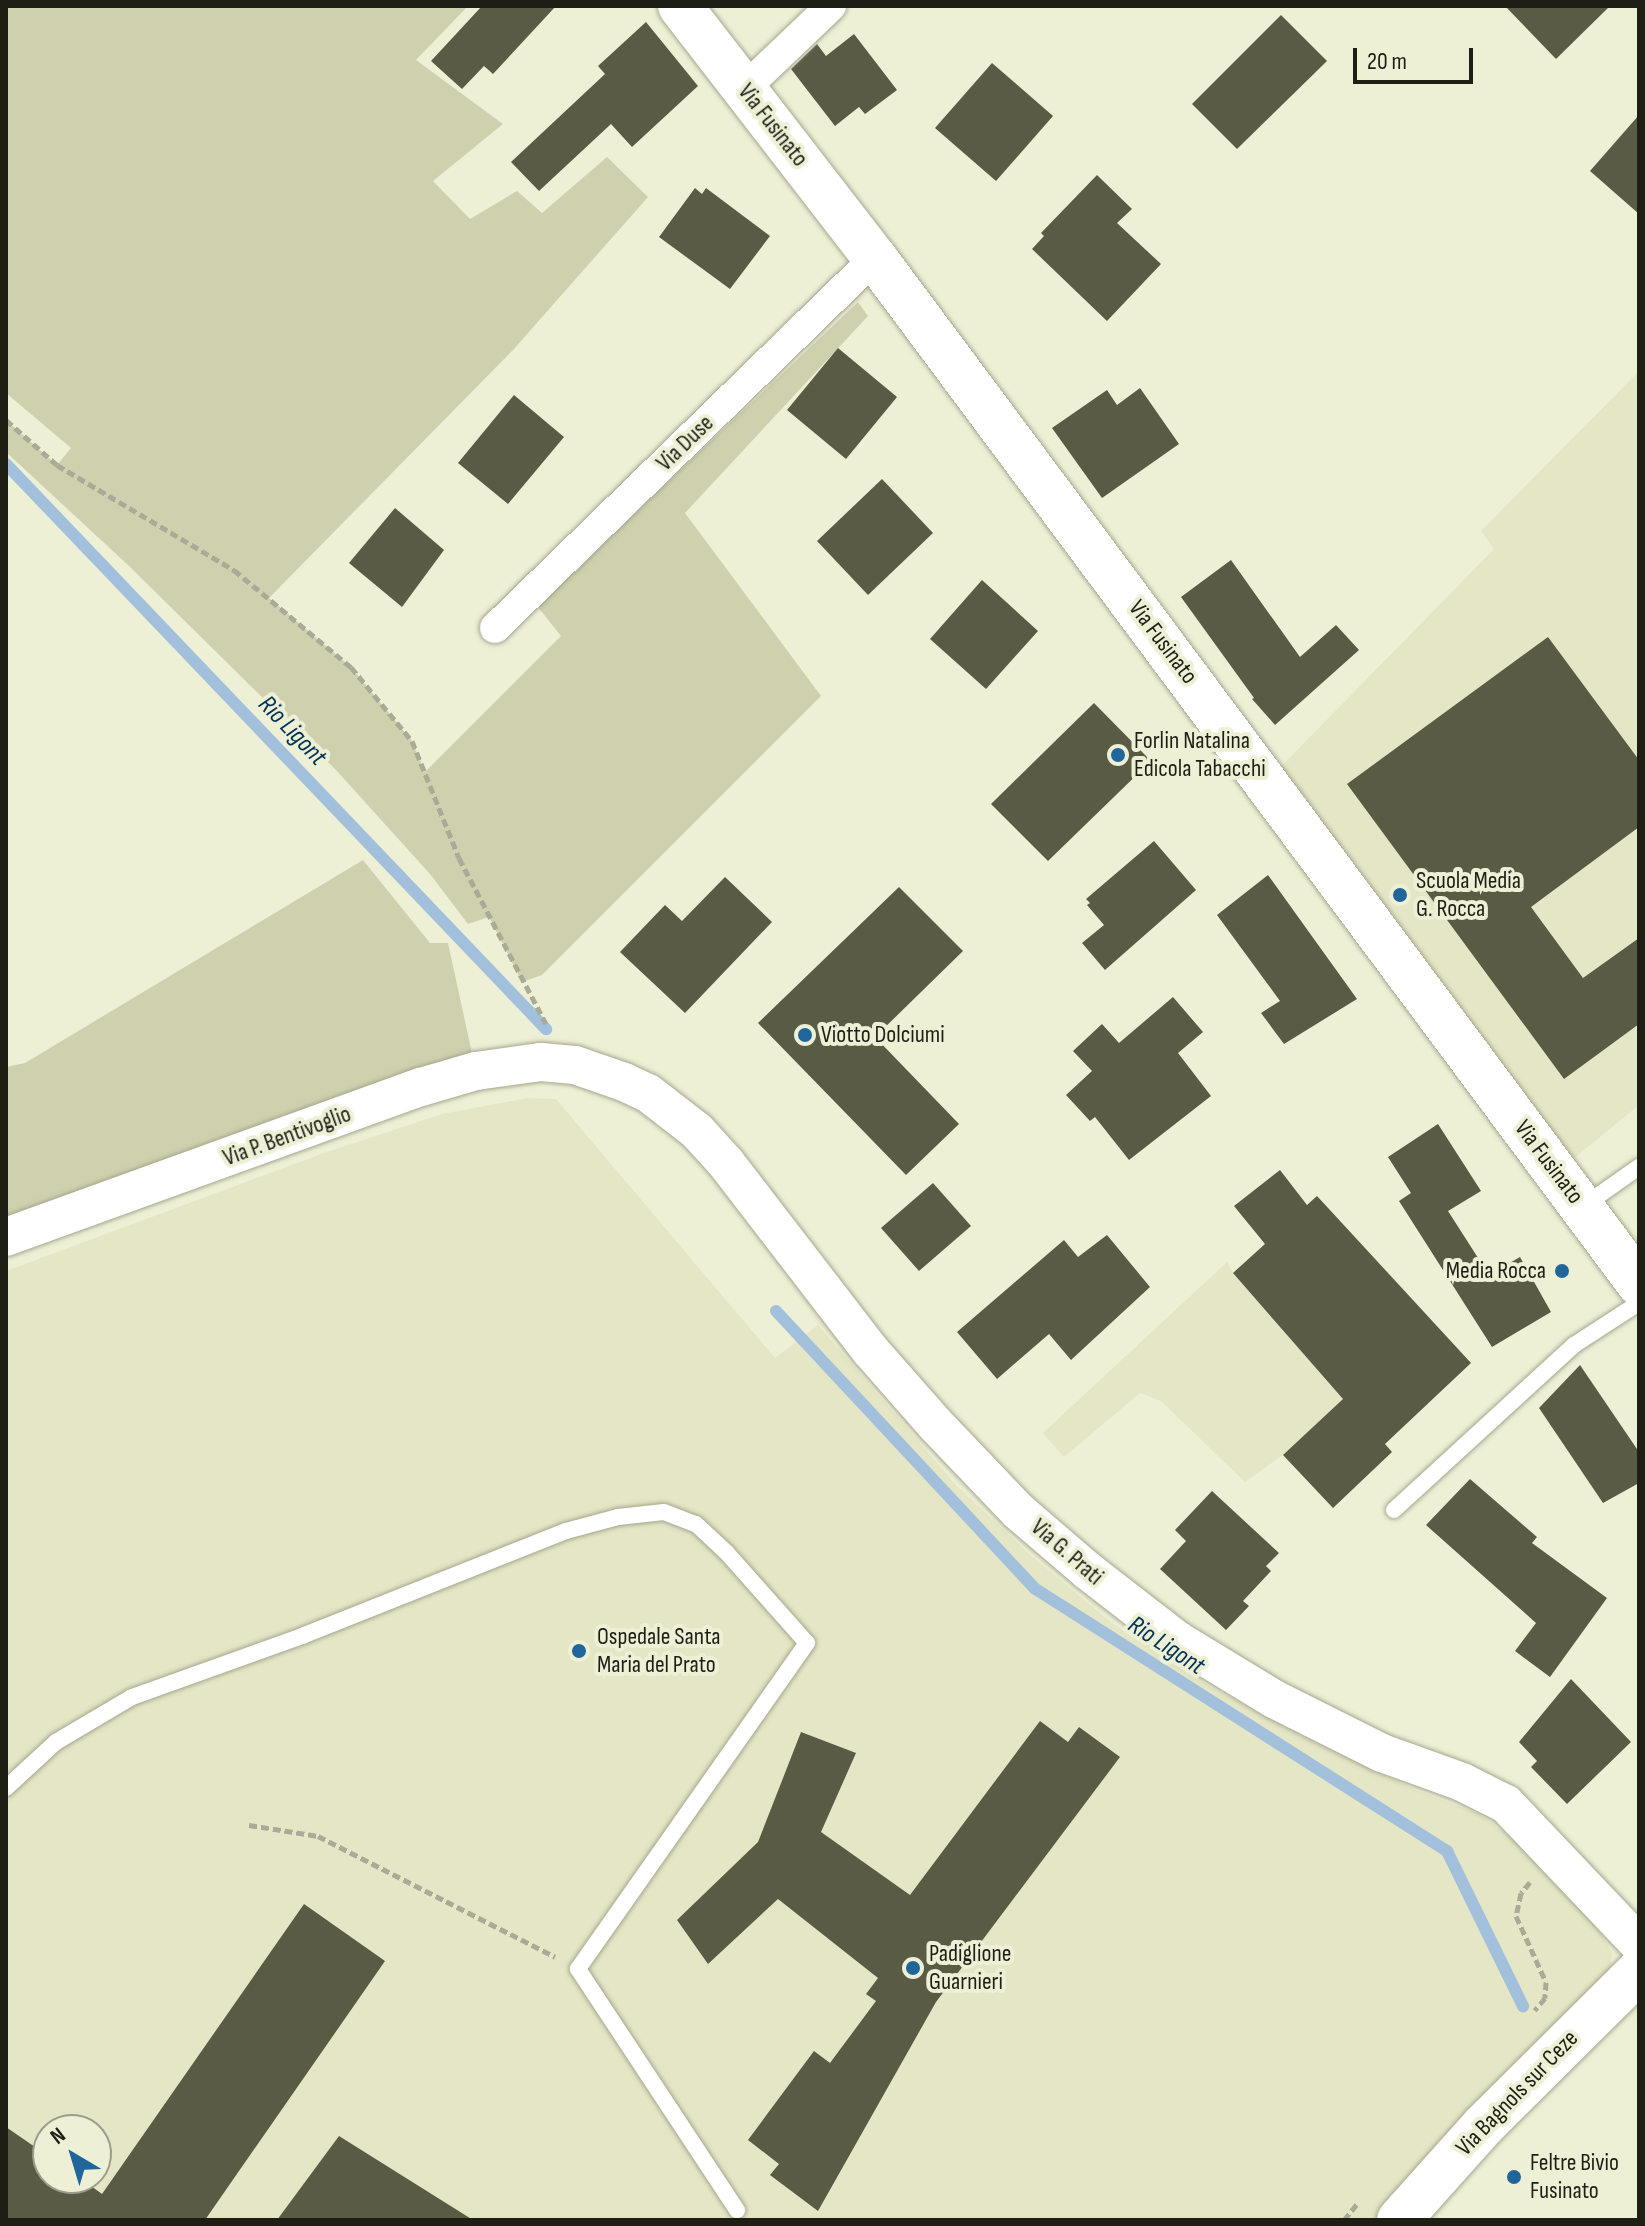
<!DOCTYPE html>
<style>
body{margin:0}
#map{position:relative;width:1645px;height:2226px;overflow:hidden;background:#eef0d6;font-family:"Sofia Sans Condensed",sans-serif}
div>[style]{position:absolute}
.built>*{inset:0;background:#e4e6c5}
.green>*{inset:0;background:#cfd1ae}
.stream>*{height:12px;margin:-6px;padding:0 6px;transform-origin:6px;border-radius:6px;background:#a2c0db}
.building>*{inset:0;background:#595b45}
.path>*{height:5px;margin-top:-2.5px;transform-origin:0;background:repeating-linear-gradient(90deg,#aaab97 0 8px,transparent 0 12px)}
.roads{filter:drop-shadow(0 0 2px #a5a78e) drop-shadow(0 0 2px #a5a78e)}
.service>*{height:16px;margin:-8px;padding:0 8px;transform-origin:8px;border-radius:8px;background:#fff}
.minor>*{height:30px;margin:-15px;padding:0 15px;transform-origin:15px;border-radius:15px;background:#fff}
.tertiary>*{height:38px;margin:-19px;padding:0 19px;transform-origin:19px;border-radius:19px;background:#fff}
.secondary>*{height:44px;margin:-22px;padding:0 22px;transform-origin:22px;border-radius:22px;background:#fff}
.primary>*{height:44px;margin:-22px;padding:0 22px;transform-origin:22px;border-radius:22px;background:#fff}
.dots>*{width:22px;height:22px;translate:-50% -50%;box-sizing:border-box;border:4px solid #eef0d6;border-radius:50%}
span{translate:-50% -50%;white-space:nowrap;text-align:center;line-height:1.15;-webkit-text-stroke:8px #eef0d6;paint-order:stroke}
.street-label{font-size:24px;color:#1e1e15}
.poi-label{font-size:24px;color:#1e1e15}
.left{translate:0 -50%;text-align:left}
.right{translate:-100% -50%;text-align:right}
.water-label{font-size:26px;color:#003255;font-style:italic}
.frame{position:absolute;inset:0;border:8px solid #1e1e15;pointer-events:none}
.north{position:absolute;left:32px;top:2114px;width:80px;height:80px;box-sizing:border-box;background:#eef0d6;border:2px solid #9b9c89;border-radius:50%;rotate:322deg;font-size:22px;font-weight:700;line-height:32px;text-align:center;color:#1e1e15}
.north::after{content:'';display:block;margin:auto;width:28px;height:36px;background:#20669a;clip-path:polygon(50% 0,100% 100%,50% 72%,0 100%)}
.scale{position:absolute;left:1353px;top:48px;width:120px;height:36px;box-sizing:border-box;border:4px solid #1e1e15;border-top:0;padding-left:10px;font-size:24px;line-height:28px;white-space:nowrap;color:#1e1e15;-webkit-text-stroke:6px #eef0d6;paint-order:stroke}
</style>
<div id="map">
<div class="built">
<div style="clip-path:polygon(1639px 371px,1639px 1105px,1555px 1174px,1263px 785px,1494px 549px,1481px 531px)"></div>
<div style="clip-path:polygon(evenodd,528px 1098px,556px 1099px,775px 1358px,818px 1325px,956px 1485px,1029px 1554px,1112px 1623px,1194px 1678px,1285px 1727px,1413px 1789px,1479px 1814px,1523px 1846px,1595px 1922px,1612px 1953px,1610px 1974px,1394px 2220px,6px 2220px,6px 1271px,321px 1154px,442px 1114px,528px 1098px,48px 2130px,96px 2130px,96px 2178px,48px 2178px,48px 2130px)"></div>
<div style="clip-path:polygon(1317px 1196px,1430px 1318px,1283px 1455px,1245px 1482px,1161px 1401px,1140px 1393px,1064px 1457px,1043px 1433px,1227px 1262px,1233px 1273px)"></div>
</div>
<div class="green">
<div style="clip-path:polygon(6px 6px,468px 6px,416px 60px,503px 124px,433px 181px,470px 219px,517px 191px,542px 213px,607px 157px,648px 197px,513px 350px,269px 598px,351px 667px,412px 741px,425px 772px,561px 636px,537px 606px,858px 302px,868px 316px,685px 513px,821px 696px,542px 975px,522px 982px,489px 917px,468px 924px,430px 874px,336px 770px,129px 566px,6px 452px,6px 420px,57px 465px,71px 448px,6px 393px)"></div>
<div style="clip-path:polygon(363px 860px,430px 943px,448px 943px,473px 1058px,6px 1220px,6px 1067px,25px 1063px)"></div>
</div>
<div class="stream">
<div style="left:6px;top:464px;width:782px;rotate:46.3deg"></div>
<div style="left:776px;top:1311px;width:379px;rotate:47deg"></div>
<div style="left:1034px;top:1588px;width:490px;rotate:32.5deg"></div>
<div style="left:1447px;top:1851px;width:173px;rotate:63.9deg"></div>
</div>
<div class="building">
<div style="clip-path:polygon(482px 6px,556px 6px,493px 74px,484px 66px,462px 89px,431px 61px)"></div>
<div style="clip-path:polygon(1505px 6px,1610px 6px,1556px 59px)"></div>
<div style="clip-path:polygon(1281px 15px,1327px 61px,1237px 149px,1192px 104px)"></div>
<div style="clip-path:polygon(646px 22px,698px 86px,632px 147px,611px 124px,539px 191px,511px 162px,605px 74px,598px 66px)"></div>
<div style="clip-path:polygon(854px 34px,897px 90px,865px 114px,859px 107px,835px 126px,791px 69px,817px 44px,826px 56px)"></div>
<div style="clip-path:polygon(992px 63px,1053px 116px,996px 181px,935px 128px)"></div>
<div style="clip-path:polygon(1639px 115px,1639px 214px,1590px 171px)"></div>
<div style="clip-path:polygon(1097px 175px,1132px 209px,1117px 223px,1161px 264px,1107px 321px,1032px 249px,1044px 236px,1041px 233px)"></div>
<div style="clip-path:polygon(695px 188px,702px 194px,706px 188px,770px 236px,730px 289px,659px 237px)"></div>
<div style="clip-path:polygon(838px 348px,897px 397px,846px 459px,787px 410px)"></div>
<div style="clip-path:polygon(1140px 388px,1179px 444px,1102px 498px,1052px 428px,1107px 390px,1117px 405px)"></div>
<div style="clip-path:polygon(514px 395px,564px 437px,508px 504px,458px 463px)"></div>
<div style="clip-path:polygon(882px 479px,933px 533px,868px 595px,817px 541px)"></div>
<div style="clip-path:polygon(395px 508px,444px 550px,402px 607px,349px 563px)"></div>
<div style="clip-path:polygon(1231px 560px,1300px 657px,1336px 625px,1359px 650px,1275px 725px,1252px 699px,1254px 698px,1181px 597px)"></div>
<div style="clip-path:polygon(982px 580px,1038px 631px,986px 689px,930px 639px)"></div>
<div style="clip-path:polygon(1548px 637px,1639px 760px,1639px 827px,1531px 907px,1583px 978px,1639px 938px,1639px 1024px,1564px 1079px,1347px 784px)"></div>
<div style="clip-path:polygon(1094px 703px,1151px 761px,1048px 861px,991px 804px)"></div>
<div style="clip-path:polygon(1154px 841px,1196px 890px,1105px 970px,1082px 943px,1104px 925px,1087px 905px,1090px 903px,1086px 899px)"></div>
<div style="clip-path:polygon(1268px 875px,1357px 999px,1284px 1044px,1261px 1013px,1280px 1001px,1217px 915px)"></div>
<div style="clip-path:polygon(725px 877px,772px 922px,685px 1013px,620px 952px,665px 905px,682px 921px)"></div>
<div style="clip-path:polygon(899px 887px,963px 951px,875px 1037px,959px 1124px,906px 1175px,758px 1023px)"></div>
<div style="clip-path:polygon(1173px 997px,1203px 1032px,1178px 1053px,1211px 1096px,1129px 1160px,1095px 1117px,1090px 1121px,1066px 1095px,1092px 1071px,1073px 1051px,1102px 1024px,1119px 1043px)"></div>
<div style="clip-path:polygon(1438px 1124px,1481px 1191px,1448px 1211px,1489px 1275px,1520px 1257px,1551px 1312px,1492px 1347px,1399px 1201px,1411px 1193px,1388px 1157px)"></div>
<div style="clip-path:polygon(1280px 1170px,1307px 1205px,1317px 1196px,1471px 1363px,1385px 1444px,1392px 1452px,1333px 1508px,1283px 1455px,1343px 1399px,1233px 1273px,1265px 1244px,1234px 1206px)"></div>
<div style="clip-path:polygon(933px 1183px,971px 1226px,919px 1271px,881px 1228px)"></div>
<div style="clip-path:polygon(1107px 1235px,1150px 1287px,1071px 1360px,1049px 1334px,997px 1379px,957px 1332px,1064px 1240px,1078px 1257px)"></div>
<div style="clip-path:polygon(1580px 1365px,1639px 1452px,1639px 1483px,1603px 1503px,1539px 1408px)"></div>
<div style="clip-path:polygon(1470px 1479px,1537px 1537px,1532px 1543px,1607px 1598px,1550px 1677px,1515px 1651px,1536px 1623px,1426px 1525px)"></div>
<div style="clip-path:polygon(1212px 1491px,1279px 1553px,1266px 1566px,1271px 1571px,1243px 1601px,1249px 1606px,1226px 1630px,1160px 1569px,1186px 1541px,1175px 1530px)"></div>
<div style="clip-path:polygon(1571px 1679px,1631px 1742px,1567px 1804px,1531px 1767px,1537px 1761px,1519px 1742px)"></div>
<div style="clip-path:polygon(1040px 1721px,1068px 1742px,1079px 1727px,1120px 1757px,936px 2002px,818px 2211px,770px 2175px,779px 2164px,748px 2140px,814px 2051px,830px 2063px,876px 2001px,866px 1994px,878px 1978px,778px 1899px,708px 1964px,677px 1920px,758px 1842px,801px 1732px,856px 1753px,821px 1832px,910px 1895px)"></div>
<div style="clip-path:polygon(304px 1904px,385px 1961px,205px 2220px,6px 2220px,6px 2127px,48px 2156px,48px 2178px,80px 2178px,102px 2194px)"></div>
<div style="clip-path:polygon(339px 2136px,473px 2220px,277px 2220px)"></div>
</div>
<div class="path">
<div style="left:6px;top:420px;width:68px;rotate:41.4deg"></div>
<div style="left:57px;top:465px;width:206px;rotate:30.7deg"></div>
<div style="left:234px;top:570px;width:152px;rotate:39.7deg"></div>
<div style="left:351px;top:667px;width:96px;rotate:50.5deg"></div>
<div style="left:412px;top:741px;width:126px;rotate:68.1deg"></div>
<div style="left:459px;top:858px;width:187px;rotate:62.3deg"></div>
<div style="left:249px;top:1825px;width:70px;rotate:9.1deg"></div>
<div style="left:318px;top:1836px;width:266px;rotate:27deg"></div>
<div style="left:1530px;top:1882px;width:14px;rotate:129deg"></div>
<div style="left:1521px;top:1893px;width:24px;rotate:102deg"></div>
<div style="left:1516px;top:1916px;width:72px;rotate:65.6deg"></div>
<div style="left:1546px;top:1982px;width:16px;rotate:94deg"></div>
<div style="left:1545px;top:1998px;width:16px;rotate:130deg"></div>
<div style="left:1344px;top:2220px;width:22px;rotate:-51deg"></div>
</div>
<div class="roads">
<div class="service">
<div style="left:1582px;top:1207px;width:70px;rotate:-35.1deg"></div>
<div style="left:1394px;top:1510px;width:244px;rotate:-42.5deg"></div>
<div style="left:1574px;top:1345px;width:77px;rotate:-32.9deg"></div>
<div style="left:6px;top:1788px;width:68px;rotate:-42.6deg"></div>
<div style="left:56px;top:1742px;width:88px;rotate:-30.6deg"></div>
<div style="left:132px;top:1697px;width:181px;rotate:-19.7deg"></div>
<div style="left:302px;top:1636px;width:284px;rotate:-21.7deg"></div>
<div style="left:566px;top:1531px;width:54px;rotate:-15.1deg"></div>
<div style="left:618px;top:1517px;width:46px;rotate:-6.2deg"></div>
<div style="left:664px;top:1512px;width:34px;rotate:21deg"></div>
<div style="left:696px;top:1524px;width:42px;rotate:43.1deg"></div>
<div style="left:727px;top:1553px;width:120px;rotate:48.4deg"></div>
<div style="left:807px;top:1643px;width:398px;rotate:125.1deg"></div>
<div style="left:578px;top:1969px;width:289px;rotate:56.6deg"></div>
</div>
<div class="minor">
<div style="left:745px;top:88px;width:119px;rotate:-43.6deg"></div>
<div style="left:495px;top:628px;width:530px;rotate:-44.24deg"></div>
</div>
<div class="tertiary">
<div style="left:6px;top:1237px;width:441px;rotate:-19.9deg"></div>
<div style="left:421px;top:1087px;width:57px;rotate:-16.2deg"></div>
<div style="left:476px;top:1071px;width:66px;rotate:-7.9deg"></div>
<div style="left:541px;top:1062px;width:34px;rotate:5deg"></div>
<div style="left:575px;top:1065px;width:52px;rotate:19.1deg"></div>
<div style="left:624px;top:1082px;width:26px;rotate:25deg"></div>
<div style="left:648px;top:1093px;width:62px;rotate:37.8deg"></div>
<div style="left:697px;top:1131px;width:43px;rotate:47.8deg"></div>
<div style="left:726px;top:1163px;width:236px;rotate:52.4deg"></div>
<div style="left:870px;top:1350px;width:98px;rotate:48.7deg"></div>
<div style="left:935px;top:1424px;width:120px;rotate:46.3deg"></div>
<div style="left:1018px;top:1511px;width:92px;rotate:40.6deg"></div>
<div style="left:1088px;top:1571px;width:113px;rotate:37.8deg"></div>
<div style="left:1177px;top:1640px;width:114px;rotate:31.3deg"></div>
<div style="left:1274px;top:1699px;width:121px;rotate:26.6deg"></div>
<div style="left:1382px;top:1753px;width:85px;rotate:19.9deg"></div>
<div style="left:1462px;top:1782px;width:49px;rotate:26.6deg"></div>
<div style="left:1506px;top:1804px;width:193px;rotate:46.5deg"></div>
</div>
<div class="secondary">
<div style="left:680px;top:6px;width:319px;rotate:52.3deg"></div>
<div style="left:875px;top:258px;width:1279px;rotate:53.33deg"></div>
</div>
<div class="primary">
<div style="left:1399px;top:2220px;width:127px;rotate:-48.2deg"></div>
<div style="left:1484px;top:2125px;width:218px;rotate:-44.8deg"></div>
</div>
</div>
<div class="dots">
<div style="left:1118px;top:755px;background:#20669a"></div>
<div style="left:1400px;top:895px;background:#20669a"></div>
<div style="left:805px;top:1035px;background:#20669a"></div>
<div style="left:1562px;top:1271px;background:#20669a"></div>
<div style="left:579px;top:1651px;background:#20669a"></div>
<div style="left:913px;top:1968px;background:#20669a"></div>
<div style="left:1514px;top:2177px;background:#20669a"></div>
</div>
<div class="street-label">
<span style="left:773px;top:125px;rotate:52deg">Via Fusinato</span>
<span style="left:685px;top:443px;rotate:-44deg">Via Duse</span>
<span style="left:1163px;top:642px;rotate:53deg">Via Fusinato</span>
<span style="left:287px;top:1136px;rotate:-20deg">Via P. Bentivoglio</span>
<span style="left:1549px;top:1162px;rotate:53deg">Via Fusinato</span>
<span style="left:1067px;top:1552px;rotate:41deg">Via G. Prati</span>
<span style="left:1517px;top:2093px;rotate:-46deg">Via Bagnols sur Ceze</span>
</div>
<div class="poi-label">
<span class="left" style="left:1134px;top:755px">Forlin Natalina<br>Edicola Tabacchi</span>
<span class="left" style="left:1416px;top:895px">Scuola Media<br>G. Rocca</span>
<span class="left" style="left:821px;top:1035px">Viotto Dolciumi</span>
<span class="right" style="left:1546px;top:1271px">Media Rocca</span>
<span class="left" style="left:597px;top:1651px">Ospedale Santa<br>Maria del Prato</span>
<span class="left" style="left:929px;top:1968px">Padiglione<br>Guarnieri</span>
<span class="left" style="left:1530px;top:2177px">Feltre Bivio<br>Fusinato</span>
</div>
<div class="water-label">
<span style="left:292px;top:731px;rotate:46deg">Rio Ligont</span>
<span style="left:1166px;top:1646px;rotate:33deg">Rio Ligont</span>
</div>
<div class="frame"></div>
<div class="north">N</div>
<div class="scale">20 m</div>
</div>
